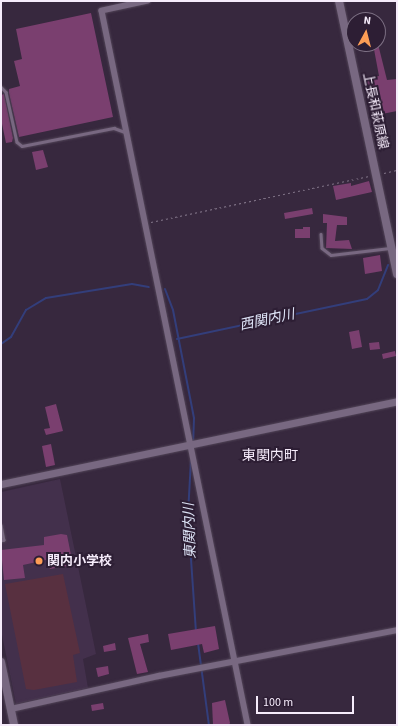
<!DOCTYPE html>
<meta charset="utf-8">
<style>
body{margin:0}
#map{position:relative;width:398px;height:726px;overflow:hidden;background:#37283e;font-family:"Source Sans 3","Noto Sans JP",sans-serif}
div>[style]{position:absolute}
.built>*{inset:0;background:#43304c}
.green>*{inset:0;background:#583040}
.stream>*{height:2px;margin:-1px;padding:0 1px;transform-origin:1px;border-radius:1px;background:#333e7b}
.building>*{inset:0;background:#7a3f6f}
.path>*{height:1px;margin-top:-0.5px;transform-origin:0;background:repeating-linear-gradient(90deg,#7f7286 0 2px,transparent 0 5px)}
.roads{filter:drop-shadow(0 0 1px #524558) drop-shadow(0 0 1px #524558)}
.service>*{height:2.5px;margin:-1.25px;padding:0 1.25px;transform-origin:1.25px;border-radius:1.25px;background:#786881}
.minor>*{height:5.5px;margin:-2.75px;padding:0 2.75px;transform-origin:2.75px;border-radius:2.75px;background:#786881}
.tertiary>*{height:7px;margin:-3.5px;padding:0 3.5px;transform-origin:3.5px;border-radius:3.5px;background:#786881}
.secondary>*{height:8px;margin:-4px;padding:0 4px;transform-origin:4px;border-radius:4px;background:#786881}
.dots>*{width:11px;height:11px;translate:-50% -50%;box-sizing:border-box;border:2px solid #2d1e34;border-radius:50%}
span{translate:-50% -50%;white-space:nowrap;text-align:center;line-height:1.15;-webkit-text-stroke:4px #2d1e34;paint-order:stroke}
.street-label{font-size:13px;color:#f6ecfb}
.poi-label{font-size:13px;color:#f6ecfb;font-weight:700}
.left{translate:0 -50%;text-align:left}
.water-label{font-size:14px;color:#dde3f6;font-style:italic}
.neighbourhood-label{font-size:14px;color:#f6ecfb}
.frame{position:absolute;inset:0;border:2px solid #f6ecfb;pointer-events:none}
.north{position:absolute;left:346px;top:12px;width:40px;height:40px;box-sizing:border-box;background:#2d1e34;border:1px solid #7d7084;border-radius:50%;rotate:7deg;font-size:11px;font-weight:700;line-height:16px;text-align:center;color:#f6ecfb}
.north::after{content:'';display:block;margin:auto;width:14px;height:18px;background:#fd9d55;clip-path:polygon(50% 0,100% 100%,50% 72%,0 100%)}
.scale{position:absolute;left:256px;top:696px;width:98px;height:18px;box-sizing:border-box;border:2px solid #f6ecfb;border-top:0;padding-left:5px;font-size:12px;line-height:14px;white-space:nowrap;color:#f6ecfb;-webkit-text-stroke:3px #2d1e34;paint-order:stroke}
</style>
<div id="map">
<div class="built">
<div style="clip-path:polygon(60px 479px,96px 654px,83px 659px,88px 688px,16px 704px,1px 630px,1px 492px)"></div>
</div>
<div class="green">
<div style="clip-path:polygon(63px 574px,80px 653px,73px 655px,77px 682px,34px 690px,26px 689px,5px 584px)"></div>
</div>
<div class="stream">
<div style="left:165px;top:289px;width:22px;rotate:69deg"></div>
<div style="left:173px;top:310px;width:110px;rotate:79deg"></div>
<div style="left:194px;top:418px;width:23px;rotate:92deg"></div>
<div style="left:177px;top:339px;width:194px;rotate:-11.9deg"></div>
<div style="left:367px;top:299px;width:14px;rotate:-39deg"></div>
<div style="left:378px;top:290px;width:27px;rotate:-68deg"></div>
<div style="left:1px;top:344px;width:12px;rotate:-35deg"></div>
<div style="left:11px;top:337px;width:31px;rotate:-61deg"></div>
<div style="left:26px;top:310px;width:23px;rotate:-31deg"></div>
<div style="left:46px;top:298px;width:87px;rotate:-9.2deg"></div>
<div style="left:132px;top:284px;width:17px;rotate:10deg"></div>
<div style="left:191px;top:459px;width:56px;rotate:93.1deg"></div>
<div style="left:188px;top:515px;width:116px;rotate:86.1deg"></div>
<div style="left:198px;top:643px;width:83px;rotate:82.4deg"></div>
</div>
<div class="building">
<div style="clip-path:polygon(91px 13px,113px 117px,19px 137px,9px 93px,9px 89px,20px 86px,14px 61px,22px 59px,16px 29px)"></div>
<div style="clip-path:polygon(373px 44px,378px 44px,387px 80px,397px 79px,397px 111px,377px 115px,373px 98px,368px 99px,365px 78px,379px 76px)"></div>
<div style="clip-path:polygon(4px 94px,13px 138px,12px 142px,6px 143px,1px 119px,1px 95px)"></div>
<div style="clip-path:polygon(43px 150px,48px 167px,36px 170px,32px 152px)"></div>
<div style="clip-path:polygon(369px 181px,372px 192px,336px 200px,333px 186px,351px 183px,351px 186px)"></div>
<div style="clip-path:polygon(312px 208px,313px 214px,285px 219px,284px 213px)"></div>
<div style="clip-path:polygon(323px 214px,347px 217px,347px 225px,337px 225px,335px 241px,349px 240px,352px 249px,326px 248px,327px 223px,323px 223px)"></div>
<div style="clip-path:polygon(303px 227px,310px 227px,310px 238px,295px 238px,295px 229px,303px 229px)"></div>
<div style="clip-path:polygon(380px 255px,382px 271px,365px 274px,363px 258px)"></div>
<div style="clip-path:polygon(359px 330px,362px 347px,352px 349px,349px 332px)"></div>
<div style="clip-path:polygon(379px 342px,380px 349px,370px 350px,369px 343px)"></div>
<div style="clip-path:polygon(395px 351px,396px 356px,383px 359px,382px 354px)"></div>
<div style="clip-path:polygon(56px 404px,63px 431px,46px 435px,44px 429px,50px 428px,45px 407px)"></div>
<div style="clip-path:polygon(51px 444px,55px 465px,46px 467px,42px 446px)"></div>
<div style="clip-path:polygon(61px 534px,67px 535px,73px 565px,50px 569px,46px 560px,23px 565px,25px 578px,4px 580px,1px 550px,44px 545px,44px 537px)"></div>
<div style="clip-path:polygon(215px 626px,219px 649px,204px 653px,202px 644px,171px 650px,168px 634px)"></div>
<div style="clip-path:polygon(148px 634px,149px 642px,140px 644px,148px 672px,137px 674px,128px 638px)"></div>
<div style="clip-path:polygon(115px 643px,116px 650px,104px 652px,103px 646px)"></div>
<div style="clip-path:polygon(108px 666px,109px 674px,98px 677px,96px 668px)"></div>
<div style="clip-path:polygon(225px 700px,230px 723px,229px 725px,213px 725px,212px 703px)"></div>
<div style="clip-path:polygon(103px 703px,104px 709px,92px 711px,91px 705px)"></div>
</div>
<div class="path">
<div style="left:384px;top:173px;width:13px;rotate:-13deg"></div>
<div style="left:151px;top:222px;width:223px;rotate:-11.9deg"></div>
</div>
<div class="roads">
<div class="service">
<div style="left:1px;top:87px;width:7px;rotate:45deg"></div>
<div style="left:6px;top:92px;width:51px;rotate:77.6deg"></div>
<div style="left:17px;top:142px;width:6px;rotate:39deg"></div>
<div style="left:22px;top:146px;width:94px;rotate:-11.1deg"></div>
<div style="left:114px;top:128px;width:12px;rotate:20deg"></div>
<div style="left:321px;top:234px;width:14px;rotate:86deg"></div>
<div style="left:322px;top:248px;width:11px;rotate:38deg"></div>
<div style="left:331px;top:255px;width:59px;rotate:-6.8deg"></div>
<div style="left:1px;top:525px;width:15px;rotate:79deg"></div>
<div style="left:4px;top:540px;width:3px;rotate:162deg"></div>
</div>
<div class="minor">
<div style="left:148px;top:1px;width:47px;rotate:167.7deg"></div>
<div style="left:102px;top:11px;width:729px;rotate:78.44deg"></div>
<div style="left:11px;top:709px;width:152px;rotate:-12.6deg"></div>
<div style="left:159px;top:676px;width:242px;rotate:-10.9deg"></div>
</div>
<div class="tertiary">
<div style="left:1px;top:484px;width:405px;rotate:-11.8deg"></div>
</div>
<div class="secondary">
<div style="left:339px;top:1px;width:279px;rotate:78deg"></div>
<div style="left:1px;top:662px;width:64px;rotate:78.3deg"></div>
</div>
</div>
<div class="dots">
<div style="left:39px;top:561px;background:#fd9d55"></div>
</div>
<div class="street-label">
<span style="left:375px;top:111px;rotate:78deg">上長和萩原線</span>
</div>
<div class="poi-label">
<span class="left" style="left:47px;top:561px">関内小学校</span>
</div>
<div class="water-label">
<span style="left:267px;top:320px;rotate:-12deg">西関内川</span>
<span style="left:190px;top:531px;rotate:-92deg">東関内川</span>
</div>
<div class="neighbourhood-label">
<span style="left:270px;top:456px">東関内町</span>
</div>
<div class="frame"></div>
<div class="north">N</div>
<div class="scale">100 m</div>
</div>
